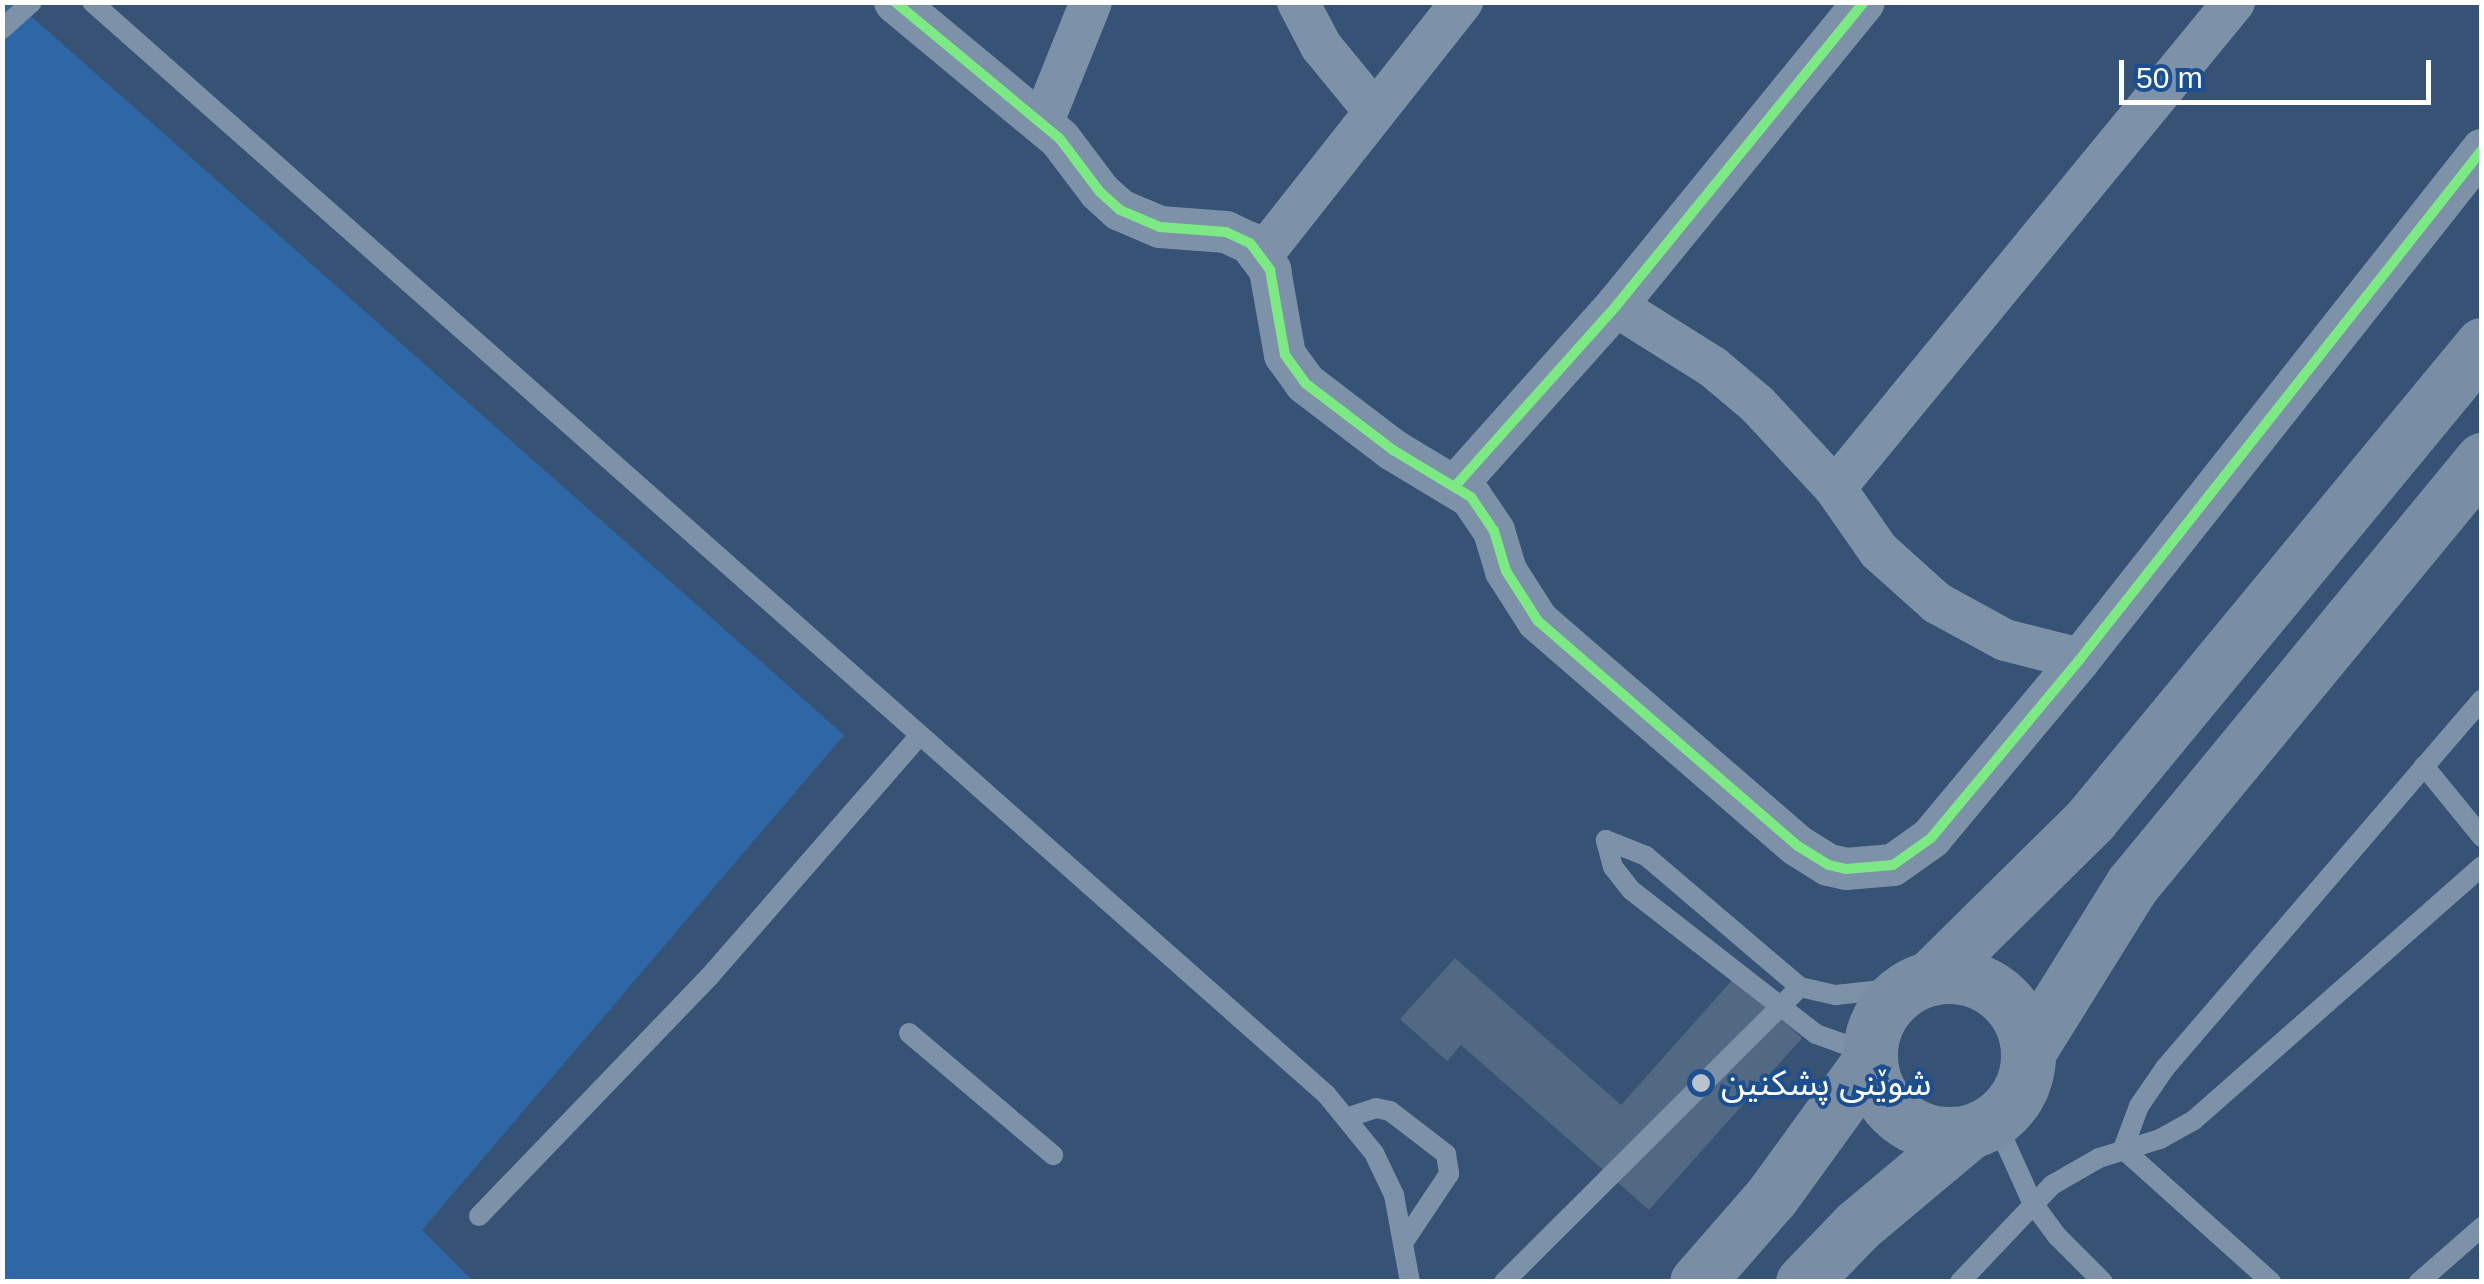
<!DOCTYPE html>
<meta charset="utf-8">
<style>
body{margin:0}
#map{position:relative;width:2484px;height:1284px;overflow:hidden;background:#365274;font-family:Arial,"Noto Sans Arabic",sans-serif}
div>[style]{position:absolute}
.green>*{inset:0;background:#2f66a5}
.building>*{inset:0;background:#526984}
.lane>*{height:20px;margin:-10px;padding:0 10px;transform-origin:10px;border-radius:10px;background:#7d92a8}
.street>*{height:42px;margin:-21px;padding:0 21px;transform-origin:21px;border-radius:21px;background:#7d92a8}
.secondary>*{height:55px;margin:-27.5px;padding:0 27.5px;transform-origin:27.5px;border-radius:27.5px;background:#798da4}
.secondary>.ring{margin:-27.5px;padding:0;box-sizing:content-box;background:none;border:55px solid #798da4;border-radius:50%}
.cycleway>*{height:10px;margin:-5px;padding:0 5px;transform-origin:5px;border-radius:5px;background:#7ce984}
.dots>*{width:28px;height:28px;translate:-50% -50%;box-sizing:border-box;border:5px solid #1b4f8f;border-radius:50%}
span{translate:-50% -50%;white-space:nowrap;text-align:center;line-height:1.15;-webkit-text-stroke:8px #1b4f8f;paint-order:stroke}
.poi-label{font-size:35px;color:#fff}
.left{translate:0 -50%;text-align:left}
.frame{position:absolute;inset:0;border:5px solid #fff;pointer-events:none}
.scale{position:absolute;left:2119px;top:60px;width:312px;height:45px;box-sizing:border-box;border:5px solid #fff;border-top:0;padding-left:12px;font-size:30px;line-height:35px;white-space:nowrap;color:#fff;-webkit-text-stroke:8px #1b4f8f;paint-order:stroke}
</style>
<div id="map">
<div class="green">
<div style="clip-path:polygon(15px 2px,844px 735px,422px 1230px,473px 1281px,3px 1282px,2px 3px)"></div>
</div>
<div class="building">
<div style="clip-path:polygon(1455px 958px,1621px 1105px,1734px 978px,1802px 1038px,1649px 1210px,1461px 1045px,1447px 1061px,1400px 1019px)"></div>
</div>
<div class="lane">
<div style="left:92px;top:2px;width:1648px;rotate:41.51deg"></div>
<div style="left:1326px;top:1094px;width:76px;rotate:50.9deg"></div>
<div style="left:1374px;top:1153px;width:47px;rotate:64.5deg"></div>
<div style="left:1394px;top:1195px;width:88px;rotate:79.6deg"></div>
<div style="left:2px;top:29px;width:40px;rotate:-42deg"></div>
<div style="left:2424px;top:766px;width:92px;rotate:50.8deg"></div>
<div style="left:909px;top:1033px;width:189px;rotate:40.3deg"></div>
<div style="left:1869px;top:1053px;width:56px;rotate:-160.3deg"></div>
<div style="left:1816px;top:1034px;width:234px;rotate:-142.1deg"></div>
<div style="left:1631px;top:890px;width:29px;rotate:-128deg"></div>
<div style="left:1613px;top:867px;width:28px;rotate:-105deg"></div>
<div style="left:1606px;top:840px;width:43px;rotate:21.8deg"></div>
<div style="left:1646px;top:856px;width:202px;rotate:40.4deg"></div>
<div style="left:1800px;top:987px;width:37px;rotate:13deg"></div>
<div style="left:1836px;top:995px;width:72px;rotate:-6.3deg"></div>
<div style="left:1349px;top:1117px;width:28px;rotate:-18deg"></div>
<div style="left:1376px;top:1108px;width:14px;rotate:12deg"></div>
<div style="left:1390px;top:1111px;width:71px;rotate:37.5deg"></div>
<div style="left:1446px;top:1154px;width:20px;rotate:81deg"></div>
<div style="left:1449px;top:1174px;width:79px;rotate:123.7deg"></div>
<div style="left:1995px;top:1120px;width:90px;rotate:65.7deg"></div>
<div style="left:2032px;top:1202px;width:42px;rotate:53.7deg"></div>
<div style="left:2057px;top:1236px;width:65px;rotate:45deg"></div>
<div style="left:2123px;top:1149px;width:46px;rotate:-69.6deg"></div>
<div style="left:2139px;top:1106px;width:46px;rotate:-55.6deg"></div>
<div style="left:2165px;top:1068px;width:486px;rotate:-49.3deg"></div>
<div style="left:2123px;top:1149px;width:199px;rotate:41.9deg"></div>
<div style="left:479px;top:1216px;width:332px;rotate:-46.1deg"></div>
<div style="left:709px;top:977px;width:320px;rotate:-48.9deg"></div>
<div style="left:1504px;top:1282px;width:418px;rotate:-44.9deg"></div>
<div style="left:1960px;top:1282px;width:134px;rotate:-46.5deg"></div>
<div style="left:2052px;top:1185px;width:54px;rotate:-29.9deg"></div>
<div style="left:2099px;top:1158px;width:64px;rotate:-17.3deg"></div>
<div style="left:2160px;top:1139px;width:39px;rotate:-29deg"></div>
<div style="left:2194px;top:1120px;width:384px;rotate:-41.4deg"></div>
<div style="left:2419px;top:1282px;width:84px;rotate:-41.1deg"></div>
</div>
<div class="street">
<div style="left:895px;top:2px;width:214px;rotate:39.7deg"></div>
<div style="left:1060px;top:139px;width:66px;rotate:53deg"></div>
<div style="left:1100px;top:192px;width:27px;rotate:42deg"></div>
<div style="left:1120px;top:210px;width:43px;rotate:23deg"></div>
<div style="left:1160px;top:227px;width:66px;rotate:4.3deg"></div>
<div style="left:1226px;top:232px;width:26px;rotate:25deg"></div>
<div style="left:1250px;top:243px;width:34px;rotate:53deg"></div>
<div style="left:1270px;top:270px;width:86px;rotate:80deg"></div>
<div style="left:1285px;top:355px;width:34px;rotate:54deg"></div>
<div style="left:1305px;top:383px;width:111px;rotate:37.3deg"></div>
<div style="left:1393px;top:450px;width:91px;rotate:31.1deg"></div>
<div style="left:1471px;top:497px;width:41px;rotate:55.9deg"></div>
<div style="left:1494px;top:531px;width:42px;rotate:73.3deg"></div>
<div style="left:1506px;top:571px;width:59px;rotate:57.4deg"></div>
<div style="left:1538px;top:621px;width:344px;rotate:40.9deg"></div>
<div style="left:1798px;top:846px;width:36px;rotate:32deg"></div>
<div style="left:1829px;top:865px;width:17px;rotate:13deg"></div>
<div style="left:1846px;top:869px;width:47px;rotate:-4.9deg"></div>
<div style="left:1893px;top:865px;width:47px;rotate:-35.4deg"></div>
<div style="left:1931px;top:838px;width:233px;rotate:-50.2deg"></div>
<div style="left:2080px;top:659px;width:649px;rotate:-51.7deg"></div>
<div style="left:1298px;top:2px;width:50px;rotate:62.4deg"></div>
<div style="left:1321px;top:46px;width:85px;rotate:50.7deg"></div>
<div style="left:1042px;top:124px;width:131px;rotate:-68.1deg"></div>
<div style="left:1262px;top:255px;width:323px;rotate:-51.7deg"></div>
<div style="left:1616px;top:306px;width:115px;rotate:32.2deg"></div>
<div style="left:1713px;top:367px;width:57px;rotate:40.1deg"></div>
<div style="left:1757px;top:404px;width:115px;rotate:47.1deg"></div>
<div style="left:1835px;top:488px;width:77px;rotate:55.1deg"></div>
<div style="left:1879px;top:551px;width:78px;rotate:41.9deg"></div>
<div style="left:1937px;top:603px;width:77px;rotate:28.6deg"></div>
<div style="left:2005px;top:640px;width:77px;rotate:14.2deg"></div>
<div style="left:1457px;top:484px;width:239px;rotate:-48.2deg"></div>
<div style="left:1616px;top:306px;width:392px;rotate:-50.8deg"></div>
<div style="left:1835px;top:488px;width:629px;rotate:-50.61deg"></div>
</div>
<div class="secondary">
<div class="ring" style="left:1870px;top:976px;width:103px;height:103px"></div>
<div style="left:1930px;top:978px;width:225px;rotate:-44.6deg"></div>
<div style="left:2090px;top:820px;width:616px;rotate:-50.47deg"></div>
<div style="left:2028px;top:1052px;width:197px;rotate:-58.1deg"></div>
<div style="left:2132px;top:885px;width:551px;rotate:-50.53deg"></div>
<div style="left:1697px;top:1282px;width:114px;rotate:-48.9deg"></div>
<div style="left:1772px;top:1196px;width:165px;rotate:-54.1deg"></div>
<div style="left:1803px;top:1282px;width:78px;rotate:-46deg"></div>
<div style="left:1857px;top:1226px;width:146px;rotate:-40deg"></div>
</div>
<div class="cycleway">
<div style="left:895px;top:2px;width:214px;rotate:39.7deg"></div>
<div style="left:1060px;top:139px;width:66px;rotate:53deg"></div>
<div style="left:1100px;top:192px;width:27px;rotate:42deg"></div>
<div style="left:1120px;top:210px;width:43px;rotate:23deg"></div>
<div style="left:1160px;top:227px;width:66px;rotate:4.3deg"></div>
<div style="left:1226px;top:232px;width:26px;rotate:25deg"></div>
<div style="left:1250px;top:243px;width:34px;rotate:53deg"></div>
<div style="left:1270px;top:270px;width:86px;rotate:80deg"></div>
<div style="left:1285px;top:355px;width:34px;rotate:54deg"></div>
<div style="left:1305px;top:383px;width:111px;rotate:37.3deg"></div>
<div style="left:1393px;top:450px;width:91px;rotate:31.1deg"></div>
<div style="left:1471px;top:497px;width:41px;rotate:55.9deg"></div>
<div style="left:1494px;top:531px;width:42px;rotate:73.3deg"></div>
<div style="left:1506px;top:571px;width:59px;rotate:57.4deg"></div>
<div style="left:1538px;top:621px;width:344px;rotate:40.9deg"></div>
<div style="left:1798px;top:846px;width:36px;rotate:32deg"></div>
<div style="left:1829px;top:865px;width:17px;rotate:13deg"></div>
<div style="left:1846px;top:869px;width:47px;rotate:-4.9deg"></div>
<div style="left:1893px;top:865px;width:47px;rotate:-35.4deg"></div>
<div style="left:1931px;top:838px;width:233px;rotate:-50.2deg"></div>
<div style="left:2080px;top:659px;width:649px;rotate:-51.7deg"></div>
<div style="left:1457px;top:484px;width:239px;rotate:-48.2deg"></div>
<div style="left:1616px;top:306px;width:392px;rotate:-50.8deg"></div>
</div>
<div class="dots">
<div style="left:1701px;top:1083px;background:#b9c2ce"></div>
</div>
<div class="poi-label">
<span class="left" style="left:1721px;top:1083px">شوێنی پشکنین</span>
</div>
<div class="frame"></div>
<div class="scale">50 m</div>
</div>
